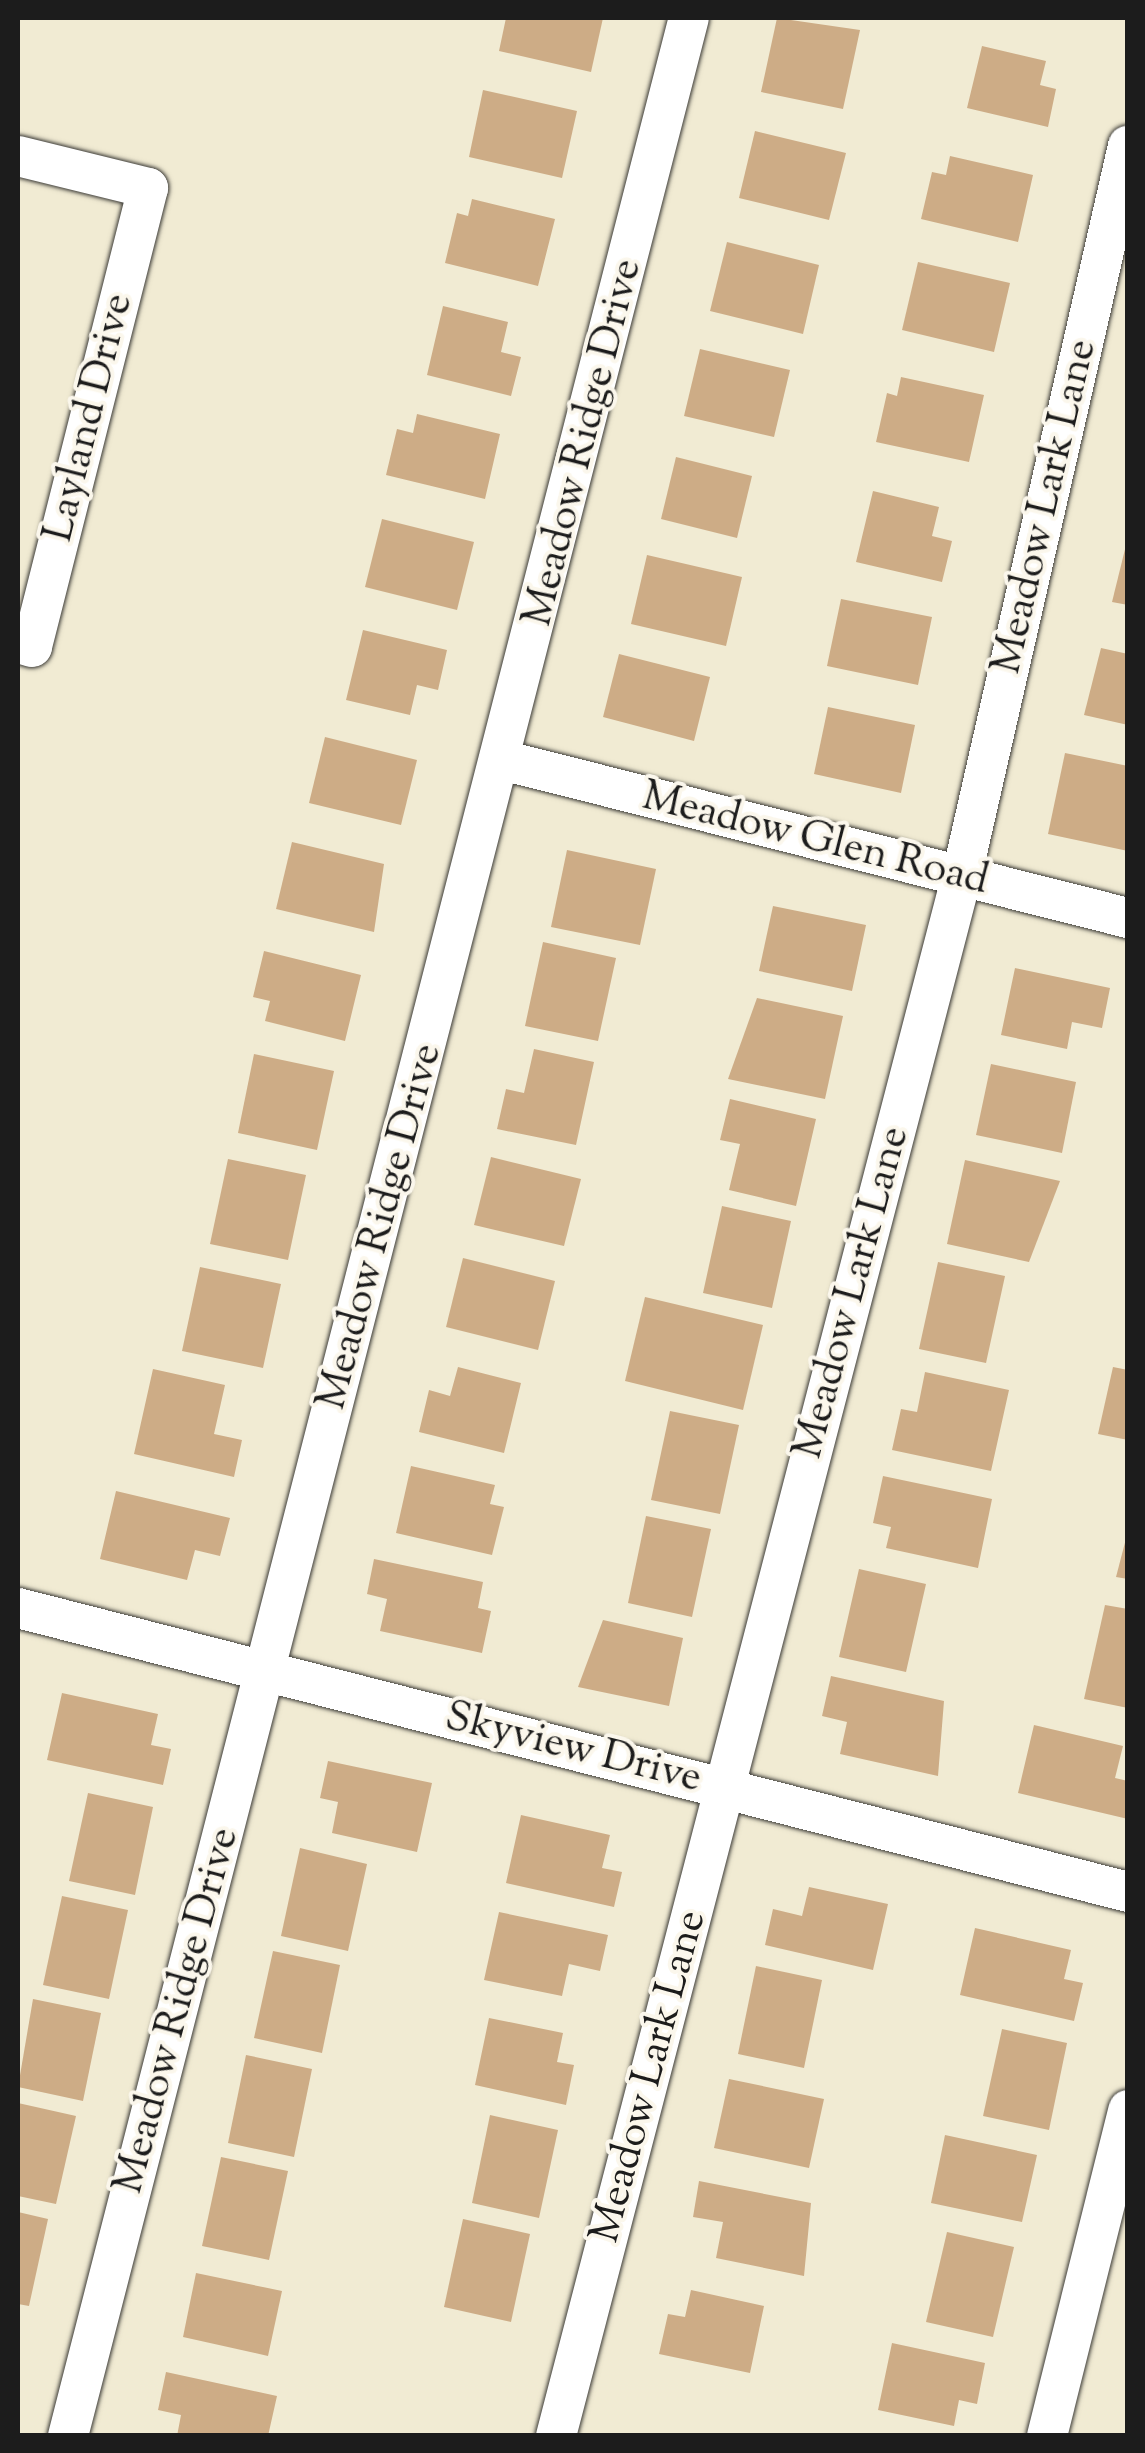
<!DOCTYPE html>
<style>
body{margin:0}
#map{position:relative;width:1145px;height:2453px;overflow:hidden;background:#f1ebd3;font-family:"Sorts Mill Goudy",serif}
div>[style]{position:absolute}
.building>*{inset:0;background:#cdac86}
.roads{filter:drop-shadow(0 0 2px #3c3b37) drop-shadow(0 0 2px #3c3b37)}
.minor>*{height:40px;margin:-20px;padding:0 20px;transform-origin:20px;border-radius:20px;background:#fff}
span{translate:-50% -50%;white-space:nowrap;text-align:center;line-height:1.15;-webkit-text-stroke:8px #fbf7ec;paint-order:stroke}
.street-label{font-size:42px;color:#1c1c1c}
.frame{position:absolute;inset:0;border:20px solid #1c1c1c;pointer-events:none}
</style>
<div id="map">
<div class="building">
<div style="clip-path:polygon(506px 18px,603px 18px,591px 72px,499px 51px)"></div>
<div style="clip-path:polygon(777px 18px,860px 30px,843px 109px,761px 92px)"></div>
<div style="clip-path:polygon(982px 46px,1046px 61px,1040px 85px,1056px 89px,1048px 127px,967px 108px)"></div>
<div style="clip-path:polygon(483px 90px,577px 111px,562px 178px,469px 157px)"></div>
<div style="clip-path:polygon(755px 131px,846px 153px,829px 220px,739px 198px)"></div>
<div style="clip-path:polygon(950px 156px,1033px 175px,1018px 242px,921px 219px,932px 172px,946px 175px)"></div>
<div style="clip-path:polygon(472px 199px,555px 219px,538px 286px,445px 263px,457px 213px,468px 216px)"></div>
<div style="clip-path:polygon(727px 242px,819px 265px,803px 334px,710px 311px)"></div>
<div style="clip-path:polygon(918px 262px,1010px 283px,994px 352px,902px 330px)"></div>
<div style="clip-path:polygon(443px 306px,508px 322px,501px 352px,521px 357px,511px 396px,427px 375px)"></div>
<div style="clip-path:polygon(700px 349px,790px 370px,774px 437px,684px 416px)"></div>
<div style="clip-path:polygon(901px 377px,984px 395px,969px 462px,876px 442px,887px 393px,897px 396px)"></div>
<div style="clip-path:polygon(417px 414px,500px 434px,485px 499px,386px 475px,397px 429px,413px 433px)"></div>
<div style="clip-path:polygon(676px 457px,752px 476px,737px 538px,661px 519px)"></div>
<div style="clip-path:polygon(873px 491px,939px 507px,932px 536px,952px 541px,942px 582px,856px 562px)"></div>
<div style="clip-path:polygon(382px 519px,474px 542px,457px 610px,365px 587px)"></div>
<div style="clip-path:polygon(1128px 537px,1128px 605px,1112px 602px)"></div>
<div style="clip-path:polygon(647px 555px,742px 577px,726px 646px,631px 624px)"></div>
<div style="clip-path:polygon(841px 599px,932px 617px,918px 685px,827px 666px)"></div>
<div style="clip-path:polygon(363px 630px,447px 650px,438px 690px,417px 685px,410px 715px,346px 700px)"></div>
<div style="clip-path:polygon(1101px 648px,1128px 654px,1128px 725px,1084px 715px)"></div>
<div style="clip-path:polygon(619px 654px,710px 677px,694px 741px,603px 717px)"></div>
<div style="clip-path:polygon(828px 707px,915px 725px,901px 793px,814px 774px)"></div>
<div style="clip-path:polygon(325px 737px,417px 760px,401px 825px,309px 803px)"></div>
<div style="clip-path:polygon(1065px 753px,1128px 766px,1128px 851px,1048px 834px)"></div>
<div style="clip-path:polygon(292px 842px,384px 864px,374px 932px,276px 909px)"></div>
<div style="clip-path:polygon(567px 850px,656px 869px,640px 945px,551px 927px)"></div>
<div style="clip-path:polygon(773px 906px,866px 925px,852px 991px,759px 971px)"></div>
<div style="clip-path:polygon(543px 942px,616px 958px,598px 1041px,525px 1026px)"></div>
<div style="clip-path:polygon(264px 951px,361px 975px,345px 1041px,265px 1021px,270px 1001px,253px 997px)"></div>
<div style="clip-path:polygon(1015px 968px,1110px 988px,1102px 1028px,1072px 1022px,1067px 1049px,1001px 1035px)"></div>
<div style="clip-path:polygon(757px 998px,843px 1016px,825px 1099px,728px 1079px)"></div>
<div style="clip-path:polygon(534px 1049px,594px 1062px,576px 1145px,497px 1129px,506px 1089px,524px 1093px)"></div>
<div style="clip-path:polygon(254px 1054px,334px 1071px,317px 1150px,238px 1133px)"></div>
<div style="clip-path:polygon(991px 1064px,1076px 1082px,1062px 1153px,976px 1135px)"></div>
<div style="clip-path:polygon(730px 1099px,816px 1119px,796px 1206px,729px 1190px,740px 1144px,720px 1140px)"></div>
<div style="clip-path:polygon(491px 1157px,581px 1179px,564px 1246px,474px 1225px)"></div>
<div style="clip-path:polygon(228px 1159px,306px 1175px,288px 1260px,210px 1244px)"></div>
<div style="clip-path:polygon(965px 1160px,1060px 1181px,1029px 1262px,947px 1244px)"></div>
<div style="clip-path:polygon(722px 1206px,791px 1221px,772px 1308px,703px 1293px)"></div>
<div style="clip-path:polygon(463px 1258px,555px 1281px,538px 1350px,446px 1327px)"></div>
<div style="clip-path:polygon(938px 1262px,1005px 1276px,986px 1363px,919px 1349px)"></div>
<div style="clip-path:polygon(200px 1267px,281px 1284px,263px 1368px,182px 1351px)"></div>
<div style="clip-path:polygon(645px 1297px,763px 1325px,743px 1410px,625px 1381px)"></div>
<div style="clip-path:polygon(458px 1367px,521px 1383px,504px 1453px,419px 1432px,429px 1390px,450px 1396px)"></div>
<div style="clip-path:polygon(1113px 1367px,1128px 1370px,1128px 1440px,1098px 1434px)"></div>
<div style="clip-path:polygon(153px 1369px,225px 1385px,214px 1434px,242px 1440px,234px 1477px,134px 1454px)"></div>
<div style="clip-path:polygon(925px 1372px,1009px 1390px,991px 1471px,892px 1450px,901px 1409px,917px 1412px)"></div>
<div style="clip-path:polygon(670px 1411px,739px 1425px,720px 1514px,651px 1500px)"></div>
<div style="clip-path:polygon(411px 1466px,495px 1485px,490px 1504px,504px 1507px,492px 1555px,396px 1533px)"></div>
<div style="clip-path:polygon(883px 1476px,992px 1499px,978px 1568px,886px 1548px,891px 1527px,873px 1523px)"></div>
<div style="clip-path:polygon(116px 1491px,230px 1518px,220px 1556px,195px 1550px,187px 1580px,100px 1559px)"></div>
<div style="clip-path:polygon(646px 1516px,711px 1529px,692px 1617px,628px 1603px)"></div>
<div style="clip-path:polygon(1128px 1531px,1128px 1579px,1116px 1577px)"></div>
<div style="clip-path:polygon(374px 1559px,483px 1582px,478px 1608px,491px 1611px,482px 1653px,380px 1631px,387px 1599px,367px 1594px)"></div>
<div style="clip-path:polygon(859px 1569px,926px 1584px,906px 1672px,839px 1657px)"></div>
<div style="clip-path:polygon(1105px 1605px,1128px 1609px,1128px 1708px,1084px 1699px)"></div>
<div style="clip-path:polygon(603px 1620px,683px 1638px,669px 1706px,578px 1687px)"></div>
<div style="clip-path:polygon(831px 1676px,944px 1701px,938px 1776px,840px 1754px,847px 1722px,822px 1716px)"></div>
<div style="clip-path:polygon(62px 1693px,158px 1714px,151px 1745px,171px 1749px,163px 1785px,47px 1760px)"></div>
<div style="clip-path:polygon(1034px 1725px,1123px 1746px,1115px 1778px,1128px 1781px,1128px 1819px,1018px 1793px)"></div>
<div style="clip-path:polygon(328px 1761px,432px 1783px,417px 1852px,332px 1833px,338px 1802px,320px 1798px)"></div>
<div style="clip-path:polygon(88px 1793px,153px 1807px,135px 1895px,69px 1881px)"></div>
<div style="clip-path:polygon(521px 1815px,610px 1835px,602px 1868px,622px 1872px,614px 1907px,506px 1883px)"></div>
<div style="clip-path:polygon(300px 1848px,367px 1864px,348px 1951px,281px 1936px)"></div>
<div style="clip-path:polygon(809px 1887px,888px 1904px,873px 1970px,765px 1945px,773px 1909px,802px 1916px)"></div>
<div style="clip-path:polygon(62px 1896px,128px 1910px,109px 1999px,43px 1985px)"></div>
<div style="clip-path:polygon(499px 1912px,608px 1935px,600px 1971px,569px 1964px,562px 1996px,484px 1980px)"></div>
<div style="clip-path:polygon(975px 1928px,1071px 1950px,1064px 1979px,1083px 1983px,1074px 2021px,960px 1995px)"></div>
<div style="clip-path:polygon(273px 1951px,340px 1965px,322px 2053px,254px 2038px)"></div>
<div style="clip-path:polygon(756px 1966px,822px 1980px,804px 2068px,738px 2054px)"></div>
<div style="clip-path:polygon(33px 1999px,101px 2013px,83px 2101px,18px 2087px)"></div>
<div style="clip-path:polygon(489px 2018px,563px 2033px,557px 2062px,574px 2065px,566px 2105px,475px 2085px)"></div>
<div style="clip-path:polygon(1002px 2029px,1067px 2043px,1049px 2130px,983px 2116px)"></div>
<div style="clip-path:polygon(246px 2055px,312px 2069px,294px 2157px,228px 2143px)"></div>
<div style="clip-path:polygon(729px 2079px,824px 2099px,809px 2168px,714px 2148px)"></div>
<div style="clip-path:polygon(18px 2103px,76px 2116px,56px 2204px,18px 2196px)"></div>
<div style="clip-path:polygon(490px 2115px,558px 2130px,539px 2218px,472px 2203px)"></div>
<div style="clip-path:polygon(945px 2135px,1037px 2155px,1022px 2222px,931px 2203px)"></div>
<div style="clip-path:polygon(221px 2157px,288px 2171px,269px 2260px,202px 2246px)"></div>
<div style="clip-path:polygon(699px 2181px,811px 2203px,804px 2276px,716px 2258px,723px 2222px,693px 2217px)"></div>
<div style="clip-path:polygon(18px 2212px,48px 2219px,29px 2306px,18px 2304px)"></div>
<div style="clip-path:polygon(463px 2219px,530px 2234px,511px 2322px,444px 2307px)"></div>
<div style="clip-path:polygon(947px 2232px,1014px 2247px,993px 2337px,926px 2322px)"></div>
<div style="clip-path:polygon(196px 2273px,282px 2291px,268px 2356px,183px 2337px)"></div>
<div style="clip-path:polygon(691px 2290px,764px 2306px,750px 2373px,659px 2354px,668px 2314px,685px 2317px)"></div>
<div style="clip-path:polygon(892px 2343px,985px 2363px,977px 2404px,959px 2400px,954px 2426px,878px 2410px)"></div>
<div style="clip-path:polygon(166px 2372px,277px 2396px,268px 2436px,177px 2436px,181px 2415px,158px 2410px)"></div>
</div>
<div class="roads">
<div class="minor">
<div style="left:18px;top:156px;width:134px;rotate:13.8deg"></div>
<div style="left:148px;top:188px;width:473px;rotate:104.2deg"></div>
<div style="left:32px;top:647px;width:15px;rotate:-164deg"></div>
<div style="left:502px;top:760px;width:646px;rotate:14.17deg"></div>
<div style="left:18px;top:1608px;width:1146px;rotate:14.35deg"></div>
<div style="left:68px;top:2436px;width:2496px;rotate:-75.6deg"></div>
<div style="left:556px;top:2436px;width:1609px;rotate:-75.42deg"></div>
<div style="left:961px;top:879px;width:752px;rotate:-77.17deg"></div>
<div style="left:1047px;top:2436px;width:336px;rotate:-76deg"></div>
</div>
</div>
<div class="street-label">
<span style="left:90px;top:418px;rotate:-76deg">Layland Drive</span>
<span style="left:584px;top:443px;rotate:-76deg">Meadow Ridge Drive</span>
<span style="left:1046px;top:507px;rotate:-77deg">Meadow Lark Lane</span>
<span style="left:815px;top:840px;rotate:14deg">Meadow Glen Road</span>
<span style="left:381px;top:1227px;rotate:-75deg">Meadow Ridge Drive</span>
<span style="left:853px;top:1293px;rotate:-75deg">Meadow Lark Lane</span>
<span style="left:573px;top:1749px;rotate:14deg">Skyview Drive</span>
<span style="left:178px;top:2011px;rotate:-75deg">Meadow Ridge Drive</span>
<span style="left:650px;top:2077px;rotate:-75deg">Meadow Lark Lane</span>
</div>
<div class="frame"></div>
</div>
